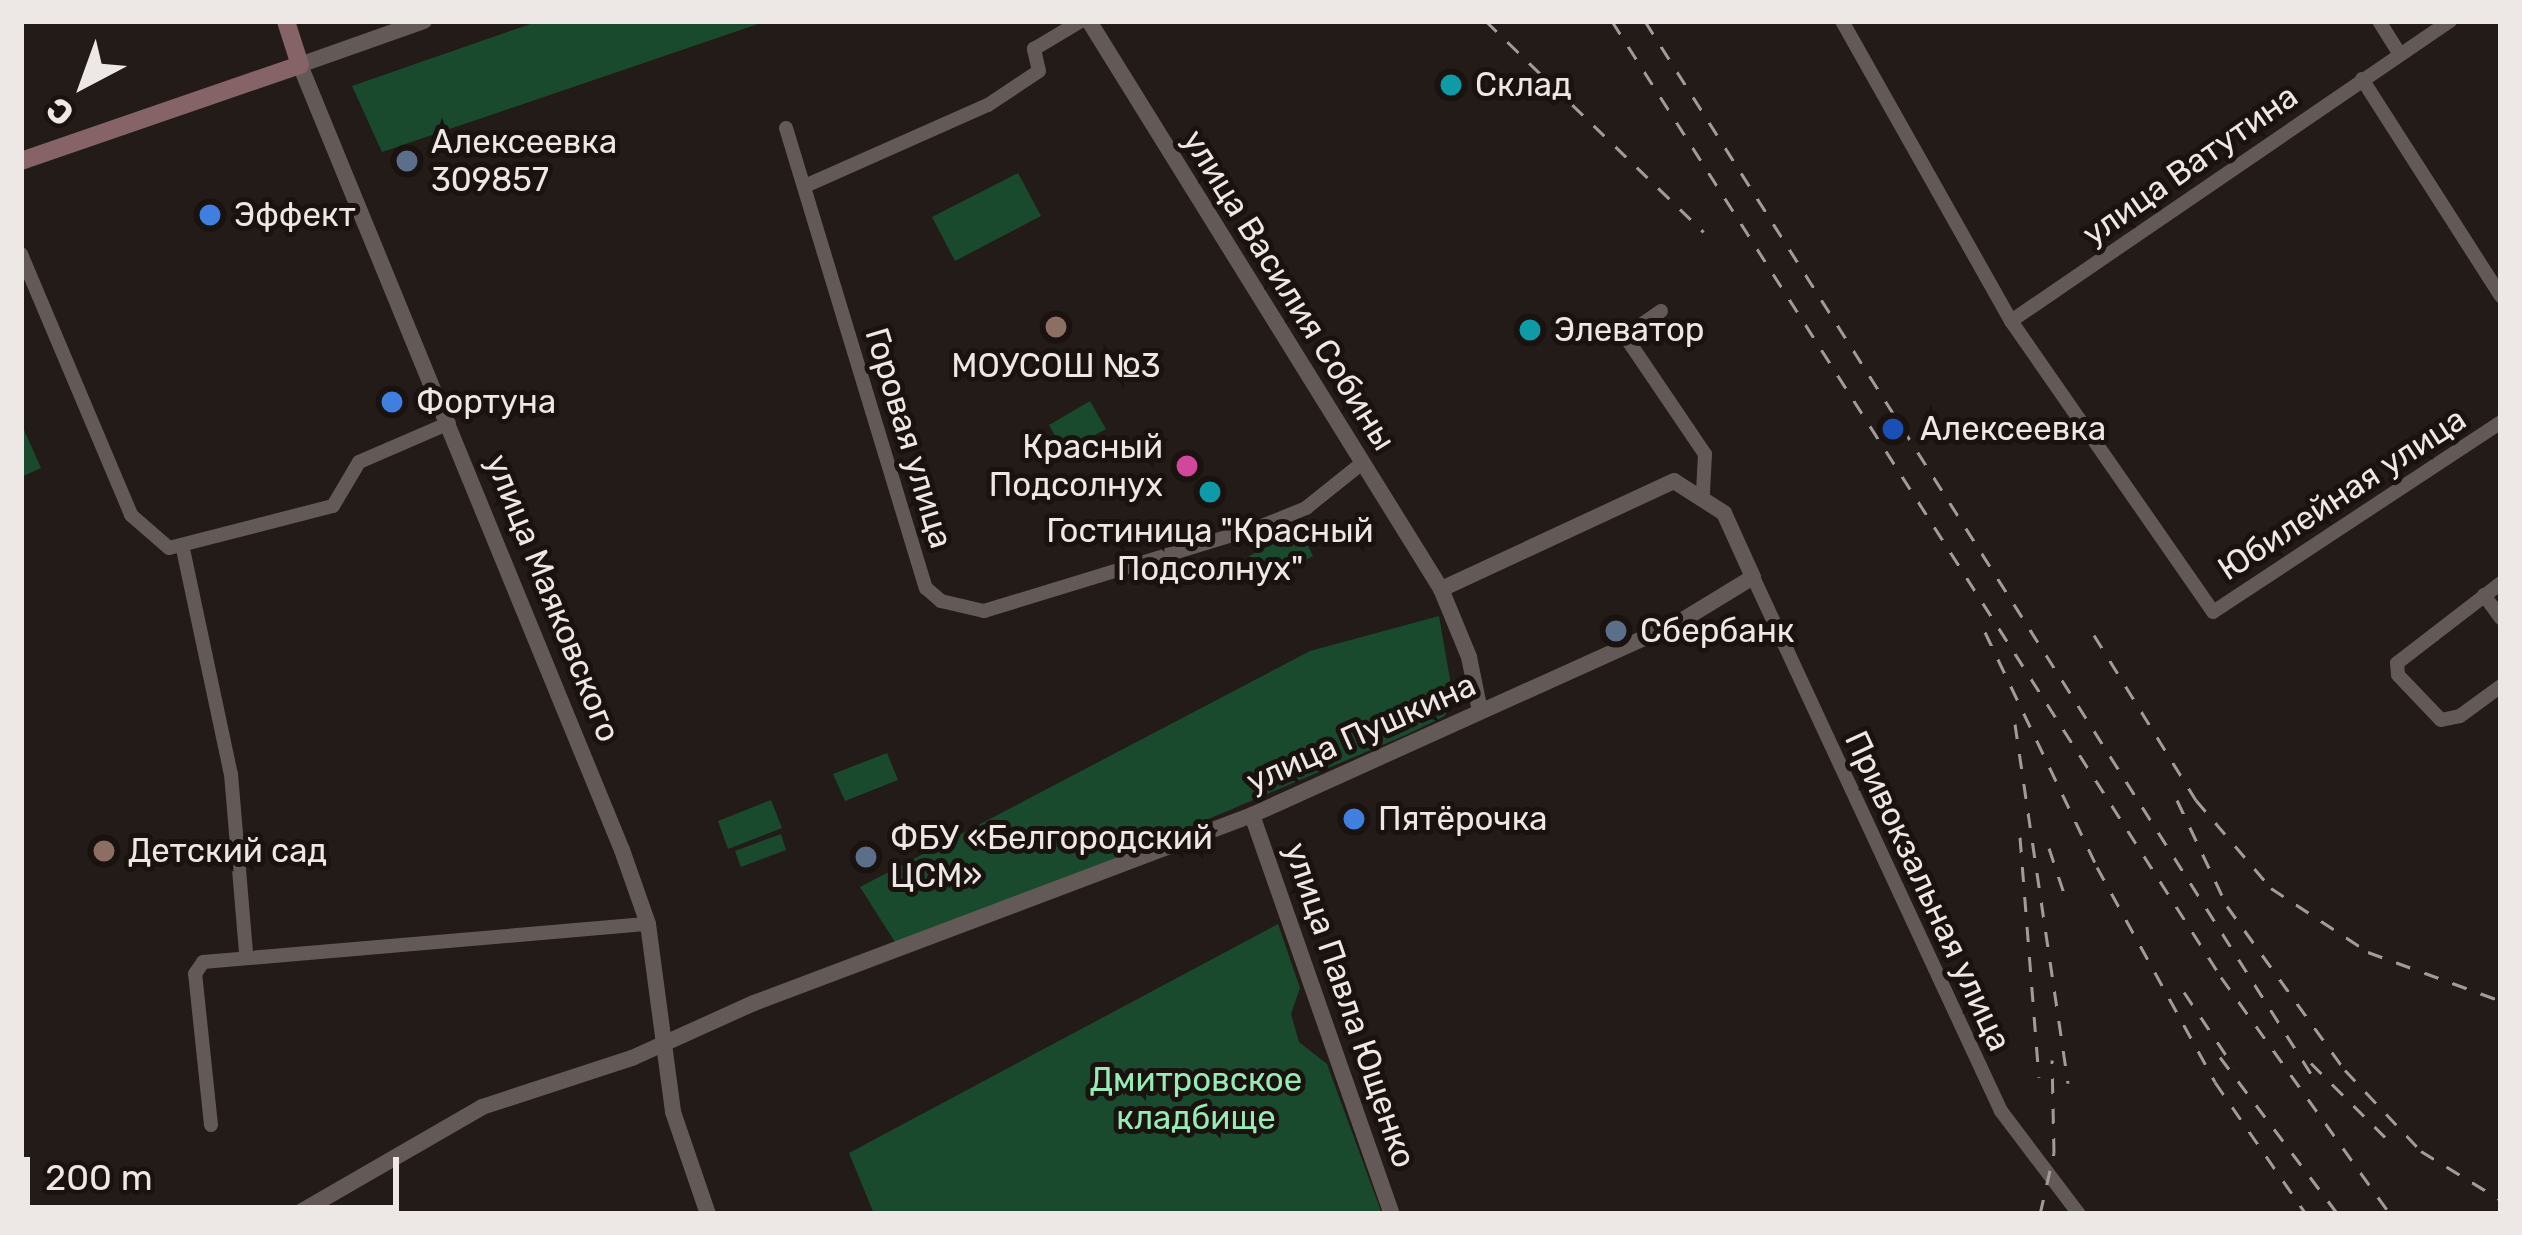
<!DOCTYPE html>
<meta charset="utf-8">
<style>
body{margin:0}
#map{position:relative;width:2522px;height:1235px;overflow:hidden;background:#231b18;font-family:Rubik,sans-serif}
div>[style]{position:absolute}
.green>*{inset:0;background:#194a2d}
.minor>*{height:14px;margin:-7px;padding:0 7px;transform-origin:7px;border-radius:7px;background:#635956}
.tertiary>*{height:16px;margin:-8px;padding:0 8px;transform-origin:8px;border-radius:8px;background:#635956}
.secondary>*{height:18px;margin:-9px;padding:0 9px;transform-origin:9px;border-radius:9px;background:#866366}
.rail>*{height:3px;margin-top:-1.5px;transform-origin:0;background:repeating-linear-gradient(90deg,#a29b99 0 15px,transparent 0 30px)}
.dots>*{width:33px;height:33px;translate:-50% -50%;box-sizing:border-box;border:6px solid #1a120f;border-radius:50%}
span{translate:-50% -50%;white-space:nowrap;text-align:center;line-height:1.15;-webkit-text-stroke:10px #1a120f;paint-order:stroke}
.poi-label{font-size:33px;color:#ede7e5}
.left{translate:0 -50%;text-align:left}
.right{translate:-100% -50%;text-align:right}
.street-label{font-size:33px;color:#ede7e5}
.park-label{font-size:33px;color:#96ecb4}
.frame{position:absolute;inset:0;border:24px solid #ede7e5;pointer-events:none}
.north{position:absolute;left:24px;top:24px;width:120px;height:120px;-webkit-text-stroke:9px #1a120f;paint-order:stroke;rotate:221deg;font-size:33px;font-weight:700;line-height:48px;text-align:center;color:#ede7e5}
.north::after{content:'';display:block;margin:auto;width:42px;height:54px;background:#ede7e5;clip-path:polygon(50% 0,100% 100%,50% 72%,0 100%)}
.scale{position:absolute;left:24px;top:1157px;width:375px;height:54px;box-sizing:border-box;border:6px solid #ede7e5;border-top:0;padding-left:15px;font-size:36px;line-height:42px;white-space:nowrap;color:#ede7e5;-webkit-text-stroke:9px #1a120f;paint-order:stroke}
</style>
<div id="map">
<div class="green">
<div style="clip-path:polygon(539px 21px,767px 21px,382px 152px,352px 86px)"></div>
<div style="clip-path:polygon(1018px 173px,1041px 216px,955px 261px,932px 217px)"></div>
<div style="clip-path:polygon(1090px 401px,1106px 429px,1064px 452px,1049px 425px)"></div>
<div style="clip-path:polygon(21px 423px,41px 468px,21px 477px)"></div>
<div style="clip-path:polygon(1300px 530px,1313px 556px,1262px 582px,1249px 556px)"></div>
<div style="clip-path:polygon(1439px 616px,1452px 691px,1445px 716px,1406px 735px,900px 950px,860px 887px,1310px 651px)"></div>
<div style="clip-path:polygon(887px 753px,898px 780px,845px 801px,833px 774px)"></div>
<div style="clip-path:polygon(771px 800px,782px 828px,728px 849px,718px 821px)"></div>
<div style="clip-path:polygon(781px 834px,786px 850px,741px 867px,735px 851px)"></div>
<div style="clip-path:polygon(1278px 924px,1300px 988px,1291px 1014px,1299px 1042px,1327px 1064px,1382px 1214px,874px 1214px,849px 1153px)"></div>
</div>
<div class="minor">
<div style="left:1842px;top:21px;width:344px;rotate:60.6deg"></div>
<div style="left:2011px;top:321px;width:354px;rotate:55.2deg"></div>
<div style="left:2213px;top:612px;width:345px;rotate:-33.4deg"></div>
<div style="left:2379px;top:21px;width:39px;rotate:58deg"></div>
<div style="left:2362px;top:79px;width:258px;rotate:57.4deg"></div>
<div style="left:786px;top:128px;width:481px;rotate:73.1deg"></div>
<div style="left:926px;top:588px;width:20px;rotate:41deg"></div>
<div style="left:941px;top:601px;width:44px;rotate:13.1deg"></div>
<div style="left:984px;top:611px;width:291px;rotate:-17deg"></div>
<div style="left:1262px;top:526px;width:48px;rotate:-22.2deg"></div>
<div style="left:1306px;top:508px;width:70px;rotate:-38.7deg"></div>
<div style="left:805px;top:186px;width:200px;rotate:-23.9deg"></div>
<div style="left:988px;top:105px;width:61px;rotate:-33.7deg"></div>
<div style="left:1039px;top:71px;width:23px;rotate:-103deg"></div>
<div style="left:1034px;top:49px;width:55px;rotate:-30.8deg"></div>
<div style="left:21px;top:254px;width:283px;rotate:67.1deg"></div>
<div style="left:131px;top:515px;width:50px;rotate:41deg"></div>
<div style="left:169px;top:548px;width:169px;rotate:-14.4deg"></div>
<div style="left:333px;top:506px;width:51px;rotate:-59.4deg"></div>
<div style="left:359px;top:462px;width:98px;rotate:-23.4deg"></div>
<div style="left:1661px;top:311px;width:44px;rotate:145.2deg"></div>
<div style="left:1625px;top:336px;width:143px;rotate:55.9deg"></div>
<div style="left:1705px;top:454px;width:39px;rotate:93deg"></div>
<div style="left:2011px;top:321px;width:532px;rotate:-34.35deg"></div>
<div style="left:183px;top:549px;width:230px;rotate:78deg"></div>
<div style="left:231px;top:774px;width:180px;rotate:85.2deg"></div>
<div style="left:1753px;top:577px;width:589px;rotate:65.09deg"></div>
<div style="left:2001px;top:1111px;width:129px;rotate:52.9deg"></div>
<div style="left:2501px;top:583px;width:131px;rotate:142.4deg"></div>
<div style="left:2397px;top:663px;width:12px;rotate:85deg"></div>
<div style="left:2398px;top:675px;width:62px;rotate:46.3deg"></div>
<div style="left:2441px;top:720px;width:19px;rotate:-12deg"></div>
<div style="left:2460px;top:716px;width:51px;rotate:-36.2deg"></div>
<div style="left:2484px;top:595px;width:29px;rotate:54deg"></div>
<div style="left:211px;top:1125px;width:152px;rotate:-96deg"></div>
<div style="left:195px;top:974px;width:14px;rotate:-56deg"></div>
<div style="left:203px;top:962px;width:447px;rotate:-4.9deg"></div>
</div>
<div class="tertiary">
<div style="left:424px;top:21px;width:132px;rotate:160.5deg"></div>
<div style="left:300px;top:65px;width:848px;rotate:67.7deg"></div>
<div style="left:622px;top:850px;width:78px;rotate:70.6deg"></div>
<div style="left:648px;top:924px;width:190px;rotate:82.4deg"></div>
<div style="left:673px;top:1112px;width:108px;rotate:71.1deg"></div>
<div style="left:1089px;top:21px;width:668px;rotate:58.21deg"></div>
<div style="left:1441px;top:589px;width:74px;rotate:67.6deg"></div>
<div style="left:1469px;top:657px;width:55px;rotate:78.5deg"></div>
<div style="left:1252px;top:815px;width:423px;rotate:70.7deg"></div>
<div style="left:297px;top:1214px;width:214px;rotate:-30deg"></div>
<div style="left:482px;top:1107px;width:158px;rotate:-18.1deg"></div>
<div style="left:632px;top:1058px;width:134px;rotate:-24.3deg"></div>
<div style="left:754px;top:1003px;width:532px;rotate:-20.68deg"></div>
<div style="left:1252px;top:815px;width:471px;rotate:-24.3deg"></div>
<div style="left:1681px;top:621px;width:84px;rotate:-31.4deg"></div>
<div style="left:1753px;top:577px;width:70px;rotate:-114.4deg"></div>
<div style="left:1724px;top:513px;width:59px;rotate:-147.4deg"></div>
<div style="left:1674px;top:481px;width:257px;rotate:155.1deg"></div>
</div>
<div class="secondary">
<div style="left:21px;top:161px;width:295px;rotate:-19deg"></div>
<div style="left:300px;top:65px;width:46px;rotate:-107.7deg"></div>
</div>
<div class="rail">
<div style="left:1486px;top:21px;width:303px;rotate:44.1deg"></div>
<div style="left:1612px;top:21px;width:1133px;rotate:57.5deg"></div>
<div style="left:2221px;top:977px;width:291px;rotate:54.5deg"></div>
<div style="left:1645px;top:21px;width:1257px;rotate:57.68deg"></div>
<div style="left:1985px;top:632px;width:260px;rotate:64.5deg"></div>
<div style="left:2097px;top:867px;width:245px;rotate:61.2deg"></div>
<div style="left:2215px;top:1082px;width:160px;rotate:55.4deg"></div>
<div style="left:2094px;top:635px;width:194px;rotate:58.3deg"></div>
<div style="left:2196px;top:800px;width:116px;rotate:49.6deg"></div>
<div style="left:2271px;top:888px;width:116px;rotate:33.4deg"></div>
<div style="left:2368px;top:952px;width:142px;rotate:20.2deg"></div>
<div style="left:2015px;top:724px;width:363px;rotate:81.6deg"></div>
<div style="left:2177px;top:800px;width:117px;rotate:64.7deg"></div>
<div style="left:2227px;top:906px;width:202px;rotate:54.3deg"></div>
<div style="left:2345px;top:1070px;width:111px;rotate:46.8deg"></div>
<div style="left:2421px;top:1151px;width:94px;rotate:31.5deg"></div>
<div style="left:2020px;top:837px;width:241px;rotate:85.5deg"></div>
<div style="left:2049px;top:848px;width:51px;rotate:71.6deg"></div>
<div style="left:2184px;top:992px;width:90px;rotate:56.3deg"></div>
<div style="left:2220px;top:1057px;width:196px;rotate:53.1deg"></div>
<div style="left:2311px;top:1063px;width:120px;rotate:45deg"></div>
<div style="left:2040px;top:1214px;width:63px;rotate:-77.1deg"></div>
<div style="left:2054px;top:1153px;width:93px;rotate:-91.2deg"></div>
</div>
<div class="dots">
<div style="left:1451px;top:85px;background:#0f9aa8"></div>
<div style="left:407px;top:161px;background:#5c6f8a"></div>
<div style="left:210px;top:215px;background:#3f7fe0"></div>
<div style="left:1056px;top:327px;background:#8d6e63"></div>
<div style="left:1530px;top:330px;background:#0f9aa8"></div>
<div style="left:392px;top:402px;background:#3f7fe0"></div>
<div style="left:1893px;top:429px;background:#1a4fb4"></div>
<div style="left:1187px;top:466px;background:#d1479c"></div>
<div style="left:1210px;top:492px;background:#0f9aa8"></div>
<div style="left:1616px;top:631px;background:#5c6f8a"></div>
<div style="left:1354px;top:819px;background:#3f7fe0"></div>
<div style="left:104px;top:851px;background:#8d6e63"></div>
<div style="left:866px;top:857px;background:#5c6f8a"></div>
</div>
<div class="poi-label">
<span class="left" style="left:1475px;top:85px">Склад</span>
<span class="left" style="left:431px;top:161px">Алексеевка<br>309857</span>
<span class="left" style="left:234px;top:215px">Эффект</span>
<span class="left" style="left:1554px;top:330px">Элеватор</span>
<span style="left:1056px;top:366px">МОУСОШ №3</span>
<span class="left" style="left:416px;top:402px">Фортуна</span>
<span class="left" style="left:1920px;top:429px">Алексеевка</span>
<span class="right" style="left:1163px;top:466px">Красный<br>Подсолнух</span>
<span style="left:1210px;top:550px">Гостиница "Красный<br>Подсолнух"</span>
<span class="left" style="left:1640px;top:631px">Сбербанк</span>
<span class="left" style="left:1378px;top:819px">Пятёрочка</span>
<span class="left" style="left:890px;top:857px">ФБУ «Белгородский<br>ЦСМ»</span>
<span class="left" style="left:128px;top:851px">Детский сад</span>
</div>
<div class="street-label">
<span style="left:2190px;top:165px;rotate:-35deg">улица Ватутина</span>
<span style="left:1289px;top:290px;rotate:58deg">улица Василия Собины</span>
<span style="left:909px;top:438px;rotate:73deg">Горовая улица</span>
<span style="left:2342px;top:494px;rotate:-33deg">Юбилейная улица</span>
<span style="left:553px;top:598px;rotate:68deg">улица Маяковского</span>
<span style="left:1361px;top:733px;rotate:-24deg">улица Пушкина</span>
<span style="left:1928px;top:891px;rotate:65deg">Привокзальная улица</span>
<span style="left:1350px;top:1005px;rotate:71deg">улица Павла Ющенко</span>
</div>
<div class="park-label">
<span style="left:1196px;top:1099px">Дмитровское<br>кладбище</span>
</div>
<div class="frame"></div>
<div class="north">С</div>
<div class="scale">200 m</div>
</div>
